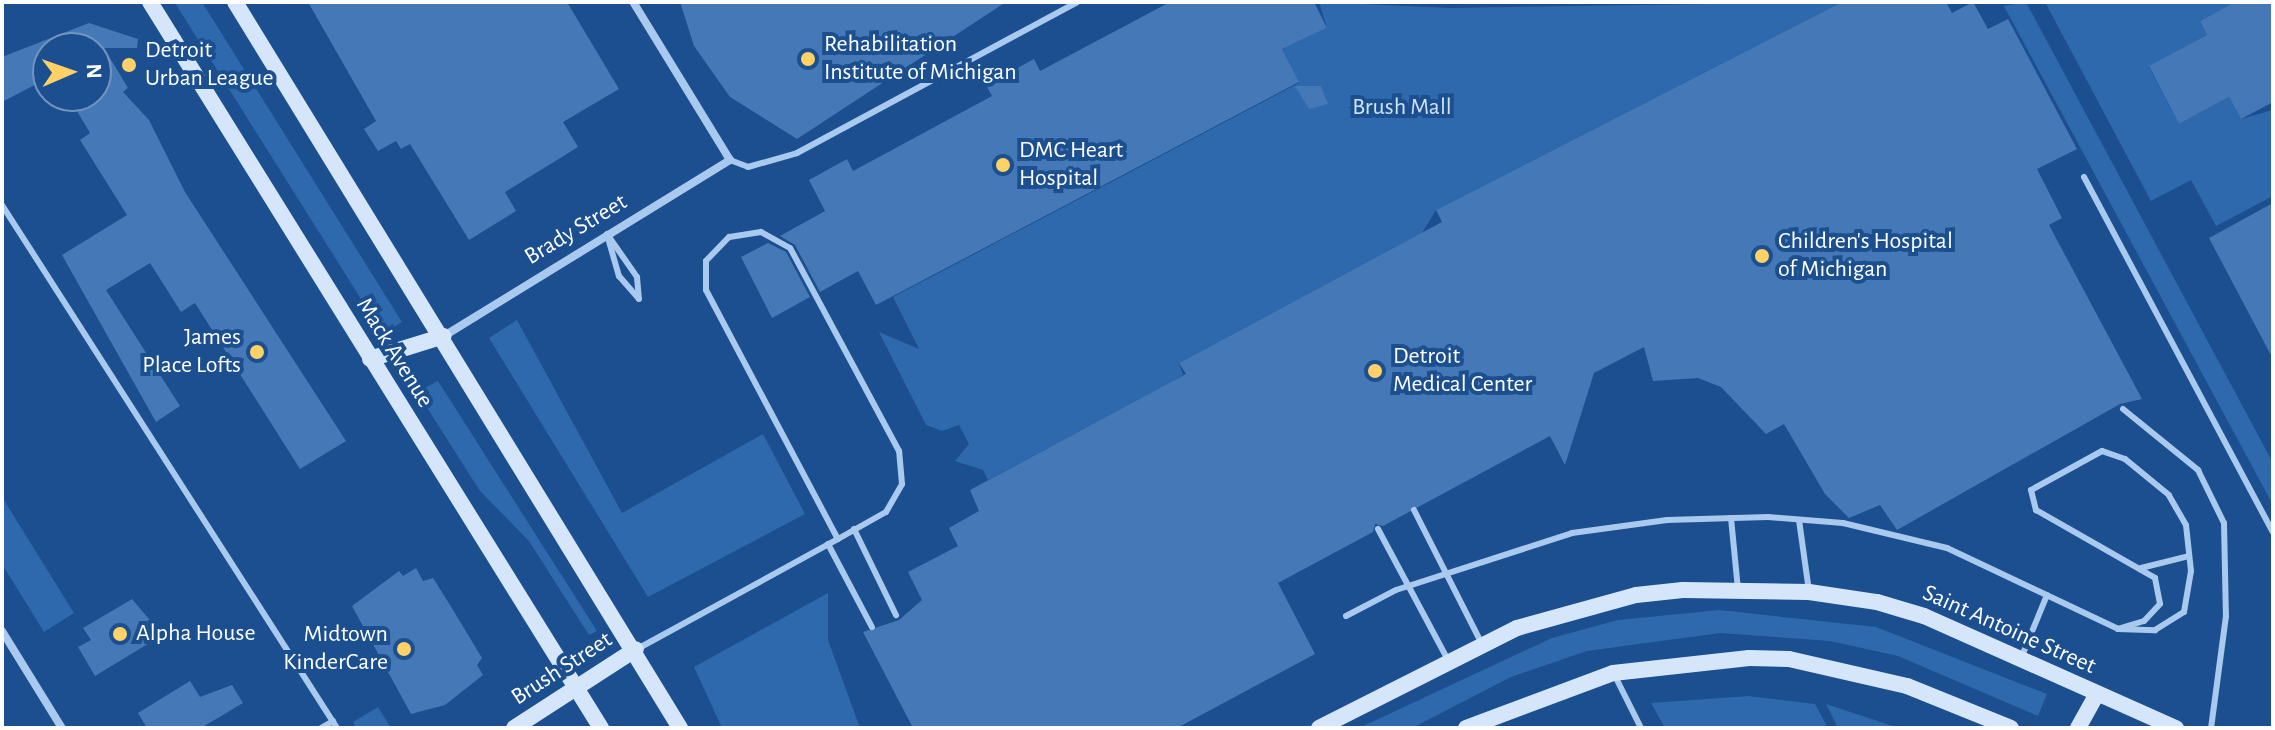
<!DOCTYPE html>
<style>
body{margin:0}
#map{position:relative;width:2275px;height:730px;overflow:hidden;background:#1b4f8f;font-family:"Alegreya Sans",sans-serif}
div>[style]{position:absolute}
.green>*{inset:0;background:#2e69ad}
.building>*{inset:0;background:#4478b7}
.lane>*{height:6px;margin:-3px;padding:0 3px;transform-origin:3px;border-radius:3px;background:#a9c9ee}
.street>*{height:8px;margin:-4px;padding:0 4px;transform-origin:4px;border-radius:4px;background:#a9c9ee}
.secondary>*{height:16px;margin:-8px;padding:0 8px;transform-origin:8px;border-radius:8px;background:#d6e6fa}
.dots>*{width:22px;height:22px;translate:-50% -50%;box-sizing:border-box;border:4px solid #1b4f8f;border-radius:50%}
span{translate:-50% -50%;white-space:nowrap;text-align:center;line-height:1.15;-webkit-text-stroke:8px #1b4f8f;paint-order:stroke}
.poi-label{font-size:24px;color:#fff}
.left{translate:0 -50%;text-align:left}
.right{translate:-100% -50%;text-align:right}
.park-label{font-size:24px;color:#cfe3fa}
.street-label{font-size:24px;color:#fff}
.frame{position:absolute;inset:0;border:4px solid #fff;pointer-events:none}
.north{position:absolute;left:32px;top:32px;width:80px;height:80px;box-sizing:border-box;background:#1b4f8f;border:2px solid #7695bc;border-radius:50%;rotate:88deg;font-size:22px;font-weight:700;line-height:32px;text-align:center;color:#fff}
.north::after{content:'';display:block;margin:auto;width:28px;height:36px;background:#ffd166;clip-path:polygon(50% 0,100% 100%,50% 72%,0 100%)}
</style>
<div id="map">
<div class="green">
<div style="clip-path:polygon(202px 2px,402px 322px,383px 334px,175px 3px)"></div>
<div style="clip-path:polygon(1319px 2px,1450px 8px,1842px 2px,1436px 210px,1422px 233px,1179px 363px,1183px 375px,1172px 382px,988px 480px,983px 470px,955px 461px,969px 444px,959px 425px,942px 431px,926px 425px,879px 332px,919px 349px,893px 297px,1299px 83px,1282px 49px,1327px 28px)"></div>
<div style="clip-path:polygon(2026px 2px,2273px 463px,2273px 505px,2004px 6px)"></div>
<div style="clip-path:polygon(2045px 2px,2235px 2px,2200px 21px,2207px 35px,2149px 67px,2179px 124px,2229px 97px,2241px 119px,2273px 110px,2273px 196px,2216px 226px,2191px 180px,2151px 201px)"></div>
<div style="clip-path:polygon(517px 320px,622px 513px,763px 434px,805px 514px,648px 597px,489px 338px)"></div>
<div style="clip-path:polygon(438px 381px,597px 631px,589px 635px,529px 541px,480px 491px,417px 392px)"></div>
<div style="clip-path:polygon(2px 497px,74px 613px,44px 632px,2px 564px)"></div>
<div style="clip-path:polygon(828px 593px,828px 640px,860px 728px,722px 728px,694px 667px)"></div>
<div style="clip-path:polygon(1719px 610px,1876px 627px,2047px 694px,2038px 716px,1898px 656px,1830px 641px,1720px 633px,1587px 651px,1511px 677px,1412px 728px,1359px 728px,1552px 638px,1618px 620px)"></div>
<div style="clip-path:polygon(1748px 696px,1815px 704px,1828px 728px,1665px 728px,1651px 703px)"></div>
<div style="clip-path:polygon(1826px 704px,1899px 728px,1838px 728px)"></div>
<div style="clip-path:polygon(378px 707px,391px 728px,356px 728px,353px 722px)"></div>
</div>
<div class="building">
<div style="clip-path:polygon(308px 2px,567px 2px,619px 89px,563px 122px,578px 147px,505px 192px,516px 211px,469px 240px,410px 144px,401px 149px,396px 141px,378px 151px,364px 129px,376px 121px)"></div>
<div style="clip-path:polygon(680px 2px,1006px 2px,797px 139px,730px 97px,694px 46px)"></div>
<div style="clip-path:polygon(1170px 2px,1314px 2px,1327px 28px,1282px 49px,1299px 82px,876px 305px,858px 271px,820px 292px,795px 245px,780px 236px,825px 211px,809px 180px,847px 159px,853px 171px,992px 96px,986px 85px,1034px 59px,1040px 71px)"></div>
<div style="clip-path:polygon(1842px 2px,1946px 2px,1952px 13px,1973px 2px,1988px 29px,2008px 19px,2077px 149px,2037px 169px,2062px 218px,2049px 225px,2142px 399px,2120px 404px,1897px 530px,1880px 505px,1849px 518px,1825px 494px,1784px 424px,1766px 434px,1721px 387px,1698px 378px,1653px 381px,1644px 347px,1594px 373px,1565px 465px,1550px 436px,1383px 526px,1375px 524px,1373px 532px,1278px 583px,1315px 654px,1177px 728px,913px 728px,863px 632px,899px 620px,922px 600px,908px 572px,958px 546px,949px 528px,979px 511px,970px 490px,1186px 374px,1179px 363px,1442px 222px,1436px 210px)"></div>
<div style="clip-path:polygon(2235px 2px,2273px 2px,2273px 102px,2241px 119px,2229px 97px,2179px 124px,2149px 66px,2207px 35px,2200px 21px)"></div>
<div style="clip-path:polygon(89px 23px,138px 39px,137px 48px,104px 48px,128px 88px,123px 92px,149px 120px,185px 192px,346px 441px,300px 469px,195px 303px,181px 312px,150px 263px,106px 290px,180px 406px,156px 422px,62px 255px,127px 215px,80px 140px,90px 133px,68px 96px,96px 96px,96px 48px,48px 48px,48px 78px,2px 102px,2px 57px)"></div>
<div style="clip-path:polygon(1295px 86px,1321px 86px,1328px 104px,1309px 109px)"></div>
<div style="clip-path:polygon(2273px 203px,2273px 359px,2209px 238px)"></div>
<div style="clip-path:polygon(768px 243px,786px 252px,810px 297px,772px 318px,741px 257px)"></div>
<div style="clip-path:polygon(416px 568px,423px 581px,433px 578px,450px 605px,482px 658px,477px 665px,483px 675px,445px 705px,411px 714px,352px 606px,399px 571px,403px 576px)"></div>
<div style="clip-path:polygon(132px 599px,155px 626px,156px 639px,95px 676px,78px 647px,91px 640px,83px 628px)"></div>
<div style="clip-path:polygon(190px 681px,200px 697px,232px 685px,243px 703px,201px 728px,147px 728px,138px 713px)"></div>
</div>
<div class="lane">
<div style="left:730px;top:160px;width:19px;rotate:21deg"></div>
<div style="left:748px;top:167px;width:51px;rotate:-15.9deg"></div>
<div style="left:797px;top:153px;width:318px;rotate:-28.3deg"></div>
<div style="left:2084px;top:177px;width:402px;rotate:62deg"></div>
<div style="left:2px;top:205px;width:621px;rotate:57.36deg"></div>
<div style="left:607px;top:234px;width:52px;rotate:55.1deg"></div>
<div style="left:637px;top:277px;width:22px;rotate:85deg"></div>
<div style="left:608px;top:238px;width:40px;rotate:74deg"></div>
<div style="left:619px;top:276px;width:30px;rotate:49deg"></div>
<div style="left:2123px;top:409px;width:97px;rotate:39.1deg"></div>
<div style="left:2198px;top:470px;width:59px;rotate:63.9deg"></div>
<div style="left:2224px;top:523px;width:93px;rotate:88.8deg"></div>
<div style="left:2226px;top:616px;width:113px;rotate:97.6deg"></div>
<div style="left:1414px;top:510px;width:150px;rotate:63.1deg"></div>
<div style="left:1731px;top:518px;width:72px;rotate:84.4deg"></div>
<div style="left:1799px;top:520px;width:72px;rotate:82deg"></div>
<div style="left:854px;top:529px;width:96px;rotate:64deg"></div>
<div style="left:1378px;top:529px;width:149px;rotate:61.9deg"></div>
<div style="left:828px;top:544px;width:94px;rotate:62.1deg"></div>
<div style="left:2141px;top:568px;width:49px;rotate:-14deg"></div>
<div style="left:1346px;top:616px;width:56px;rotate:-27.5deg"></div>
<div style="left:1396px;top:590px;width:185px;rotate:-17.9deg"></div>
<div style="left:1572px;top:533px;width:96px;rotate:-7.8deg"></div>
<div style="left:1667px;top:520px;width:101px;rotate:-1.7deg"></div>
<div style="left:1768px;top:517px;width:75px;rotate:4.6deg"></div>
<div style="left:1843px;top:523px;width:107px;rotate:13.5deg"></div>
<div style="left:1947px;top:548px;width:189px;rotate:25.3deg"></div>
<div style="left:2118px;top:629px;width:37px;rotate:2deg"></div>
<div style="left:2155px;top:630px;width:34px;rotate:-32deg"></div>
<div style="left:2184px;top:612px;width:42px;rotate:-80.3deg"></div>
<div style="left:2191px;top:571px;width:46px;rotate:-96.2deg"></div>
<div style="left:2186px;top:525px;width:34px;rotate:-120deg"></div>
<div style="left:2169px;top:495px;width:57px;rotate:-140.7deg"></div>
<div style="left:2125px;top:459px;width:24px;rotate:-161deg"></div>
<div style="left:2102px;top:451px;width:81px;rotate:151.2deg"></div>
<div style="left:2031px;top:490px;width:21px;rotate:76deg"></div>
<div style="left:2036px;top:510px;width:137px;rotate:29.7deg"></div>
<div style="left:2155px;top:578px;width:26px;rotate:79deg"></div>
<div style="left:2160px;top:604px;width:23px;rotate:133deg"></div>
<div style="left:2144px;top:621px;width:27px;rotate:163deg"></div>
<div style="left:639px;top:648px;width:227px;rotate:-28.7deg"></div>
<div style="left:838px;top:539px;width:55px;rotate:-29.4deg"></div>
<div style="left:886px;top:512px;width:32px;rotate:-60deg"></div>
<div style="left:902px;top:484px;width:33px;rotate:-95deg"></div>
<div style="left:899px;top:451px;width:230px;rotate:-118.2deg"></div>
<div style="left:790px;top:248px;width:33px;rotate:-151deg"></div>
<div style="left:761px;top:232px;width:32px;rotate:171deg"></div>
<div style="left:729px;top:237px;width:33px;rotate:134deg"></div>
<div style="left:706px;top:261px;width:29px;rotate:90deg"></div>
<div style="left:706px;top:290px;width:282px;rotate:62.1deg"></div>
<div style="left:2022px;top:656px;width:66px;rotate:-67.7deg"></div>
<div style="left:1614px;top:674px;width:60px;rotate:63.4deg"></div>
<div style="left:321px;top:728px;width:14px;rotate:-30deg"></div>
</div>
<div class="street">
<div style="left:444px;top:336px;width:336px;rotate:-31.6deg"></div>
<div style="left:730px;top:160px;width:185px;rotate:-121.5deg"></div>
<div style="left:2px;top:631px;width:114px;rotate:58.3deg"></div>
</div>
<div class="secondary">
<div style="left:150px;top:2px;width:855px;rotate:58.15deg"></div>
<div style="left:235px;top:2px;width:852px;rotate:58.49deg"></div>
<div style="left:370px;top:359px;width:77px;rotate:-17.3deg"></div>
<div style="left:514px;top:728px;width:145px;rotate:-32.9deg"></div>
<div style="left:1319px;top:728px;width:222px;rotate:-26.8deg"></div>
<div style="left:1517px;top:628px;width:123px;rotate:-15.5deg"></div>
<div style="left:1636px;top:595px;width:47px;rotate:-6.1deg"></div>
<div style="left:1683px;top:590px;width:126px;rotate:0.9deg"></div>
<div style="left:1809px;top:592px;width:69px;rotate:8.4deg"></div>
<div style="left:1877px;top:602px;width:49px;rotate:16.6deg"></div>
<div style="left:1924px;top:616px;width:276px;rotate:24deg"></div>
<div style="left:1466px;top:728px;width:157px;rotate:-20.5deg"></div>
<div style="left:1613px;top:673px;width:137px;rotate:-6.3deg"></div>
<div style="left:1749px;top:658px;width:40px;rotate:1.4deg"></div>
<div style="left:1789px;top:659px;width:121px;rotate:12.9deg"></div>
<div style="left:1907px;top:686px;width:112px;rotate:22deg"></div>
<div style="left:2078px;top:728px;width:38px;rotate:-61deg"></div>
</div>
<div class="dots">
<div style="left:808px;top:59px;background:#ffd166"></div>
<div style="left:129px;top:65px;background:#ffd166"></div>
<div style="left:1003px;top:165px;background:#ffd166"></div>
<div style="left:1762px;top:256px;background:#ffd166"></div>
<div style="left:257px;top:352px;background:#ffd166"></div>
<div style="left:1375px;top:371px;background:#ffd166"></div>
<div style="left:120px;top:634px;background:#ffd166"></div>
<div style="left:404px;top:649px;background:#ffd166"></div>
</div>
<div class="poi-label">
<span class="left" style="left:824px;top:59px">Rehabilitation<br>Institute of Michigan</span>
<span class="left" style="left:145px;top:65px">Detroit<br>Urban League</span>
<span class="left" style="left:1019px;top:165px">DMC Heart<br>Hospital</span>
<span class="left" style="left:1778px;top:256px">Children's Hospital<br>of Michigan</span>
<span class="right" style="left:241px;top:352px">James<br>Place Lofts</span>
<span class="left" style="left:1393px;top:371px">Detroit<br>Medical Center</span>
<span class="left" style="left:136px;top:634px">Alpha House</span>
<span class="right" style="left:388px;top:649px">Midtown<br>KinderCare</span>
</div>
<div class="park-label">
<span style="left:1402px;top:108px">Brush Mall</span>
</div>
<div class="street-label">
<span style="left:576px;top:230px;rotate:-31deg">Brady Street</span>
<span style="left:394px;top:353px;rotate:58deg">Mack Avenue</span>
<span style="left:2009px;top:630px;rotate:24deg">Saint Antoine Street</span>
<span style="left:562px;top:669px;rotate:-33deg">Brush Street</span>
</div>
<div class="frame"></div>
<div class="north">N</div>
</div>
